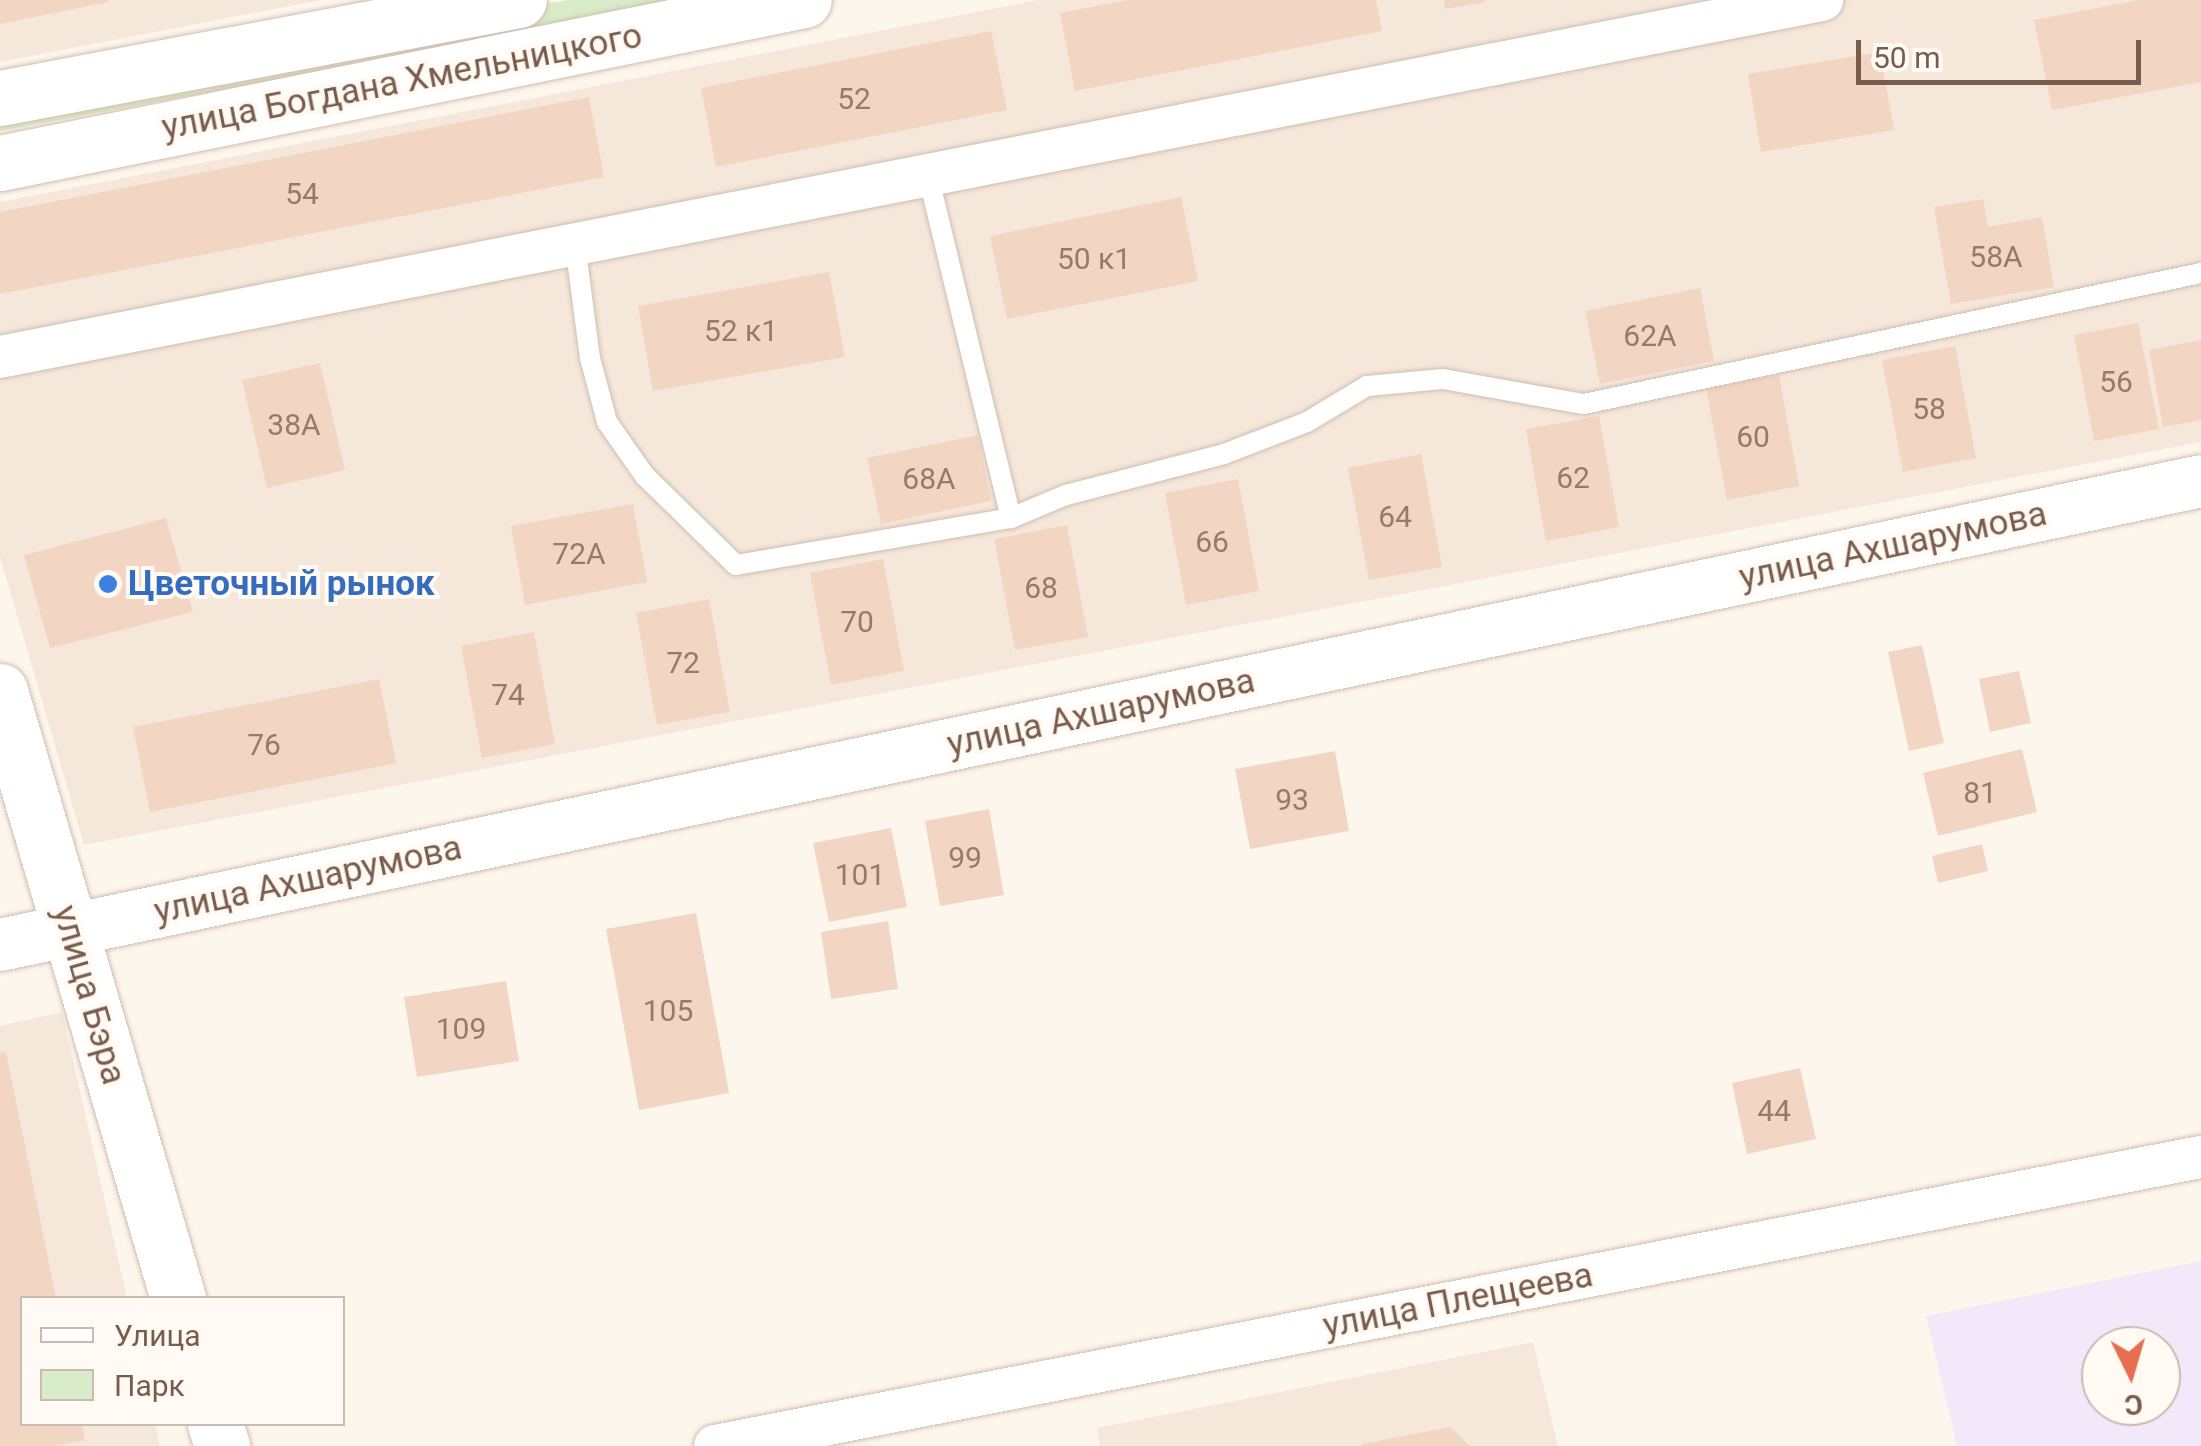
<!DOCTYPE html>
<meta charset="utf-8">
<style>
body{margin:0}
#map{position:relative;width:2201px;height:1446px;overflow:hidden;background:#fdf6ec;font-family:Roboto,sans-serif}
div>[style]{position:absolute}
.residential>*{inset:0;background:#f5e8da}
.education>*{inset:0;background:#f3e8fa}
.green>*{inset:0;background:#d8ecc9}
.building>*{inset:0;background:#f3d5c3}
.roads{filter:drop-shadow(0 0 2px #d1beb0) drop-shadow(0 0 2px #d1beb0)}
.service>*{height:20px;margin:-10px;padding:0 10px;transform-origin:10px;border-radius:10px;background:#fff}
.minor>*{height:42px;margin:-21px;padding:0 21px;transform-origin:21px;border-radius:21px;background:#fff}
.tertiary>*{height:52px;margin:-26px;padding:0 26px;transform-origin:26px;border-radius:26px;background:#fff}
.secondary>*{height:55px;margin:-27.5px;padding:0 27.5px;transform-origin:27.5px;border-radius:27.5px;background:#fff}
.dots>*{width:28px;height:28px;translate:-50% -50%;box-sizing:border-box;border:5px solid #fffaf3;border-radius:50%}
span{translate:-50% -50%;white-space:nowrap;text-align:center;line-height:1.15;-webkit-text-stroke:8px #fffaf3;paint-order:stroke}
.number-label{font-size:30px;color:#987a6a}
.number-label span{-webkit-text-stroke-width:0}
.street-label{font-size:35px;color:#7a5c4d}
.shop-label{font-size:35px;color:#366cbe;font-weight:700}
.left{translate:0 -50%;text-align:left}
.legend{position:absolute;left:20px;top:1296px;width:325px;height:130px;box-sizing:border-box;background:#fffaf3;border:2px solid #cabbb1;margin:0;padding:12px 18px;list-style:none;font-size:30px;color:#7a5c4d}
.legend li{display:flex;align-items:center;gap:20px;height:50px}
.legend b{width:50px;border:2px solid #cabbb1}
.north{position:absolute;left:2081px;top:1326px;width:100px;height:100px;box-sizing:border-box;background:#fffaf3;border:2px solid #cabbb1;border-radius:50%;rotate:175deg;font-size:28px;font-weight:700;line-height:40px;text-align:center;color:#7a5c4d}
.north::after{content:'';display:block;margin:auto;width:35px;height:45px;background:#e76f51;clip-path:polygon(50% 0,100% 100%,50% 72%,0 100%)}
.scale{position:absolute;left:1856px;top:40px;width:285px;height:45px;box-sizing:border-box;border:5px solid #7a5c4d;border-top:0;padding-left:12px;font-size:30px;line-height:35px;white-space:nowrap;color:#7a5c4d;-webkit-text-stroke:8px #fffaf3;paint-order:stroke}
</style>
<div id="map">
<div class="residential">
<div style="clip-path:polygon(0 0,321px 0,0 62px)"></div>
<div style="clip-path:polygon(1038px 0,2201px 0,2201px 442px,84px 845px,0 557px,0 202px)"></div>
<div style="clip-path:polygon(62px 1012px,127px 1298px,22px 1298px,22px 1424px,155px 1424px,160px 1446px,0 1446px,0 1026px)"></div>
<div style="clip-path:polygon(1533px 1342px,1558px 1446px,1100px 1446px,1097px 1428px)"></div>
</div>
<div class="education">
<div style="clip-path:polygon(evenodd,2201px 1261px,2201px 1446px,1957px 1446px,1926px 1316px,2201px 1261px,2101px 1346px,2161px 1346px,2161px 1406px,2101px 1406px,2101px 1346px)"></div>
</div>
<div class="green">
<div style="clip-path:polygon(568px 0,707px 0,0 131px,0 107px)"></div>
</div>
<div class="building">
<div style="clip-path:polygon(0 0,107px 0,108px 2px,0 24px)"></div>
<div style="clip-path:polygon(1127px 0,1376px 0,1382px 31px,1075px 91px,1060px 13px)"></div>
<div style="clip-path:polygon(1444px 0,1485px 0,1485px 2px,1445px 9px)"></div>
<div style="clip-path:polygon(2139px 0,2201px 0,2201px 82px,2052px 110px,2034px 20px)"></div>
<div style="clip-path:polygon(991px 31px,1007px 110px,716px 167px,701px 88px)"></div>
<div style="clip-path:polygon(1880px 52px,1894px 130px,1761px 152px,1748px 74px)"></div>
<div style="clip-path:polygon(589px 97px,604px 177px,0 294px,0 212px)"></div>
<div style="clip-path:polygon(1181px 197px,1198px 281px,1007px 319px,990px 236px)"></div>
<div style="clip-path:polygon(1983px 199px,1988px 227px,2042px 217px,2054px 287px,1951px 304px,1934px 207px)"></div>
<div style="clip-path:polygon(829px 272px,845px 357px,653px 391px,638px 306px)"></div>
<div style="clip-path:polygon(1700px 288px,1714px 361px,1600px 384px,1585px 311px)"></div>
<div style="clip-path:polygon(2138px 323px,2159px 429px,2094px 441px,2074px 335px)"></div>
<div style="clip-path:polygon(2201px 340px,2201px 420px,2163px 427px,2149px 350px)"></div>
<div style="clip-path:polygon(1955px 346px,1976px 458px,1903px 472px,1882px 360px)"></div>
<div style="clip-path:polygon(320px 363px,345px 470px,267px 488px,242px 380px)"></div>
<div style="clip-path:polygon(1779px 375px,1799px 486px,1727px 500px,1706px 388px)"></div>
<div style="clip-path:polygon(1599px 416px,1619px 527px,1546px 541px,1526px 429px)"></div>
<div style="clip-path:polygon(978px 435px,991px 501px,881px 524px,867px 458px)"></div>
<div style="clip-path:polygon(1421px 454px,1442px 567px,1369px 580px,1348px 468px)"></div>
<div style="clip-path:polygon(1238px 479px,1259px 591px,1186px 605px,1165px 493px)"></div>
<div style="clip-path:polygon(633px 504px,647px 582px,525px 605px,511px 526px)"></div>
<div style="clip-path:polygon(166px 518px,193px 612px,50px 648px,24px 555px)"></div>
<div style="clip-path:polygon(1067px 525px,1088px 637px,1015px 650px,994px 539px)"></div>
<div style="clip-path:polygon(883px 559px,904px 671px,831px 685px,810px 573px)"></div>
<div style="clip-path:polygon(709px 599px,730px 712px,657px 725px,636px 613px)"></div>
<div style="clip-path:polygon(534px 632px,555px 744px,482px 758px,461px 646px)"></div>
<div style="clip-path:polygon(1922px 645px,1944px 743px,1909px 751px,1888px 652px)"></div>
<div style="clip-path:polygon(2019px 671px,2031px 723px,1990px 732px,1979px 679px)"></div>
<div style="clip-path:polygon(379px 679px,396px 763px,150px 812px,133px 727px)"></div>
<div style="clip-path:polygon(2022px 749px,2037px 812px,1938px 836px,1923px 773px)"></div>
<div style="clip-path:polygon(1335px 751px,1349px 831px,1250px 849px,1235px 769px)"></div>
<div style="clip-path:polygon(989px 809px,1004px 895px,940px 906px,925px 821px)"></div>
<div style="clip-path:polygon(891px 828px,907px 907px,829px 922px,813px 843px)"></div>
<div style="clip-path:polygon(1982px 844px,1988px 871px,1938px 883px,1932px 856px)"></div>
<div style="clip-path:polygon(696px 913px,729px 1093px,639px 1110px,606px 929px)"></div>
<div style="clip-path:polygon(888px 921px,898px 989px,831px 999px,821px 932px)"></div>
<div style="clip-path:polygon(506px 981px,519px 1061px,417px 1077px,404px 997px)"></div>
<div style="clip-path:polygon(6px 1052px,56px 1298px,22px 1298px,22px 1424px,82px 1424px,85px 1440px,54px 1446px,0 1446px,0 1053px)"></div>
<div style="clip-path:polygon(1800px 1068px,1816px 1139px,1747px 1154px,1732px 1083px)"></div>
<div style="clip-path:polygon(1450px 1427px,1470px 1446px,1362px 1446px,1362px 1444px)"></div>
</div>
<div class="roads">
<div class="service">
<div style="left:928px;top:175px;width:353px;rotate:76.4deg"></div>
<div style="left:575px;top:244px;width:115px;rotate:82.5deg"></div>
<div style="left:590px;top:358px;width:66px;rotate:75.1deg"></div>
<div style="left:607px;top:422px;width:66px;rotate:54.9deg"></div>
<div style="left:645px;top:476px;width:127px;rotate:44.4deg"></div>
<div style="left:736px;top:565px;width:279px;rotate:-9.7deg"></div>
<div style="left:1011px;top:518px;width:60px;rotate:-22.7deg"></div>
<div style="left:1066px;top:495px;width:163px;rotate:-14.5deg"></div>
<div style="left:1224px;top:454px;width:89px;rotate:-21.1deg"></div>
<div style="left:1307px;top:422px;width:70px;rotate:-31deg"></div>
<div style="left:1367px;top:386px;width:76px;rotate:-5.3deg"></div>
<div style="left:1443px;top:379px;width:143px;rotate:10.1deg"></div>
<div style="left:1584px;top:404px;width:631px;rotate:-11.99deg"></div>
</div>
<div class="minor">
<div style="left:0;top:357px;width:1857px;rotate:-11.09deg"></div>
<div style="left:715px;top:1446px;width:1514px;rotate:-11.01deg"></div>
</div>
<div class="tertiary">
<div style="left:0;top:945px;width:2249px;rotate:-11.9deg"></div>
</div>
<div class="secondary">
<div style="left:0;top:98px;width:528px;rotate:-10.69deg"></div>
<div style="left:0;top:163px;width:820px;rotate:-11.46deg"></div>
<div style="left:0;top:691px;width:633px;rotate:73.66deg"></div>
<div style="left:215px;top:1424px;width:23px;rotate:72deg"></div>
</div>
</div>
<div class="dots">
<div style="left:108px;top:584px;background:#3f7fe0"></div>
</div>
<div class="number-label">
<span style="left:854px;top:99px">52</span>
<span style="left:302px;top:194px">54</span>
<span style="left:1996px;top:257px">58А</span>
<span style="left:1094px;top:259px">50 к1</span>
<span style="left:741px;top:331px">52 к1</span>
<span style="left:1650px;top:336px">62А</span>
<span style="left:2116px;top:382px">56</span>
<span style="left:1929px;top:409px">58</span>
<span style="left:294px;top:425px">38А</span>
<span style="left:1753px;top:437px">60</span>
<span style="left:1573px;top:478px">62</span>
<span style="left:929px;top:479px">68А</span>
<span style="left:1395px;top:517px">64</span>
<span style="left:1212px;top:542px">66</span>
<span style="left:579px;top:554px">72А</span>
<span style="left:1041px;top:588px">68</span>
<span style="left:857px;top:622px">70</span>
<span style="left:683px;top:663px">72</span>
<span style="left:508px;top:695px">74</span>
<span style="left:264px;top:745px">76</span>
<span style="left:1980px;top:793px">81</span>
<span style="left:1292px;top:800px">93</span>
<span style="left:965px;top:858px">99</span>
<span style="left:860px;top:875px">101</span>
<span style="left:668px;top:1011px">105</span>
<span style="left:461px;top:1029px">109</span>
<span style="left:1774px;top:1111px">44</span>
</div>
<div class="street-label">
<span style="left:402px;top:82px;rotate:-11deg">улица Богдана Хмельницкого</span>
<span style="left:1893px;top:546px;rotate:-12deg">улица Ахшарумова</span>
<span style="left:1101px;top:713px;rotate:-12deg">улица Ахшарумова</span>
<span style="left:308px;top:880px;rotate:-12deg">улица Ахшарумова</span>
<span style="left:89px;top:995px;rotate:74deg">улица Бэра</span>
<span style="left:1458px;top:1301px;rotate:-11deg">улица Плещеева</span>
</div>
<div class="shop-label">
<span class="left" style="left:128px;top:584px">Цветочный рынок</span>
</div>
<ul class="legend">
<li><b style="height:12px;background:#fff"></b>Улица</li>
<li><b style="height:28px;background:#d8ecc9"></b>Парк</li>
</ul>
<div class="north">С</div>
<div class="scale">50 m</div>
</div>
